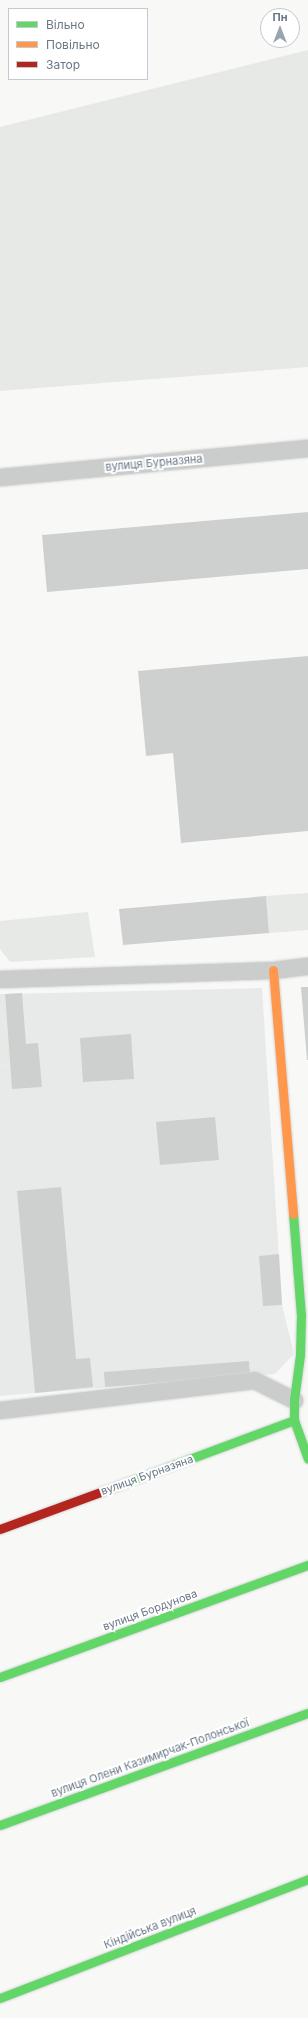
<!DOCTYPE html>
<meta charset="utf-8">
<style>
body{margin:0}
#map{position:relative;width:308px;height:2018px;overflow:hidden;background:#f8f8f7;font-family:Inter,sans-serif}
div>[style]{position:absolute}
.built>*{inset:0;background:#e8eaea}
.green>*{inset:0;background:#e6e9e5}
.building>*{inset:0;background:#ced0d0}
.roads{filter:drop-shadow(0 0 1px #d4d5d5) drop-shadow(0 0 1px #d4d5d5)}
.street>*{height:17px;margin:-8.5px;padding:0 8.5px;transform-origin:8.5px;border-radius:8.5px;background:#cbcccc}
.fast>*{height:9px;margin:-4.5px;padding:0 4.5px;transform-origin:4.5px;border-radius:4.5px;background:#63d668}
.slow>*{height:9px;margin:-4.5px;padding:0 4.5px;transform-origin:4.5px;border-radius:4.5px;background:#ff974d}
.jam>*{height:9px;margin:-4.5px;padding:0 4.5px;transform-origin:4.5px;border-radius:4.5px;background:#b3261e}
span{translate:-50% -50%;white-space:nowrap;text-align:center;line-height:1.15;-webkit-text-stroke:4px #fff;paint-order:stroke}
.street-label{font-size:11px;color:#697786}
.legend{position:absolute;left:8px;top:8px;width:140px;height:72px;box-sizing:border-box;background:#fff;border:1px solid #c3c9cf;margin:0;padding:5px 7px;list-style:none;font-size:12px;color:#697786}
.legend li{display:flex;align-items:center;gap:8px;height:20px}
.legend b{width:20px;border:1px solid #c3c9cf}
.north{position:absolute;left:260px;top:8px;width:40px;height:40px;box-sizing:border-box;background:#fff;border:1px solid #c3c9cf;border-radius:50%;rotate:0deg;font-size:11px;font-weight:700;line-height:16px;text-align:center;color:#697786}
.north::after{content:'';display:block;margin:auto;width:14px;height:18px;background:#9ba4ae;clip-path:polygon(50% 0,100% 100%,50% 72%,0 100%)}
</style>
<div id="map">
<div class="built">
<div style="clip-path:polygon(262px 988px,282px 1305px,294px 1354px,275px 1374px,0 1396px,0 1065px,10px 1064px,5px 994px)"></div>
</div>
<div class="green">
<div style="clip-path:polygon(308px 50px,308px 367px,0 391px,0 127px)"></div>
<div style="clip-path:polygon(308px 893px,308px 930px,269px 933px,266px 896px)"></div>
<div style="clip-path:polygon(88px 912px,95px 957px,10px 962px,0 949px,0 921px)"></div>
<div style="clip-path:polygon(0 994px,5px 994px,10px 1064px,0 1065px)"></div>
</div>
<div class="building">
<div style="clip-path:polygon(308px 512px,308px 569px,47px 592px,42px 535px)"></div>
<div style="clip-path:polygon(308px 656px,308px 831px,181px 843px,173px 753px,146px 756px,138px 671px)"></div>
<div style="clip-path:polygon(266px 896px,269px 933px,123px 945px,119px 909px)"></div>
<div style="clip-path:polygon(301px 987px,308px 987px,308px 1060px,307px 1060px)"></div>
<div style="clip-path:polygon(22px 993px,26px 1044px,38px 1043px,42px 1087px,12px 1089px,5px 994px)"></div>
<div style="clip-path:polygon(131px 1034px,134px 1079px,83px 1082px,80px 1038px)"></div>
<div style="clip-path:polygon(215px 1117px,219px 1160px,160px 1165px,156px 1122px)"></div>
<div style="clip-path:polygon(61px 1187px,76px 1359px,90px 1358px,93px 1387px,35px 1393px,17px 1191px)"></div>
<div style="clip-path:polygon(279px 1254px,282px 1305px,263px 1306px,259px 1256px)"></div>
<div style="clip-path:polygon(249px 1361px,250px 1376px,105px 1387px,104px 1372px)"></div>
</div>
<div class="roads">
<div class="street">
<div style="left:0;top:477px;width:309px;rotate:-5.4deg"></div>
<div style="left:0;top:979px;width:273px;rotate:-1.9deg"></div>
<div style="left:273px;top:970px;width:35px;rotate:-7deg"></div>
<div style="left:0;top:1410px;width:256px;rotate:-6.7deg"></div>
<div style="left:254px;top:1380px;width:45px;rotate:26.6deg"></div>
</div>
<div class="fast">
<div style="left:293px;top:1214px;width:101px;rotate:85.5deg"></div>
<div style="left:301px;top:1315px;width:40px;rotate:91.4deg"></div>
<div style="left:300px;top:1355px;width:45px;rotate:97.6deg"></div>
<div style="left:294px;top:1400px;width:20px;rotate:90deg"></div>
<div style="left:294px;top:1420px;width:41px;rotate:70.3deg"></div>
<div style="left:117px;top:1486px;width:189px;rotate:-20.4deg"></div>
<div style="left:0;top:1677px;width:328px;rotate:-20deg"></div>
<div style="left:0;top:1825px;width:328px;rotate:-20deg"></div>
<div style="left:0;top:1998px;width:330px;rotate:-21.1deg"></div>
</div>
<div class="slow">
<div style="left:273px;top:970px;width:245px;rotate:85.3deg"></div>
</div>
<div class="jam">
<div style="left:0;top:1529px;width:125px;rotate:-20.2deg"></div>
</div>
</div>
<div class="street-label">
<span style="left:154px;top:463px;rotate:-5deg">вулиця Бурназяна</span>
<span style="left:147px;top:1475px;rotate:-20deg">вулиця Бурназяна</span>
<span style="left:150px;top:1610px;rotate:-20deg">вулиця Бордунова</span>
<span style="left:150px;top:1758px;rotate:-20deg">вулиця Олени Казимирчак-Полонської</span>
<span style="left:150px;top:1928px;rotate:-21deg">Кіндійська вулиця</span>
</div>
<ul class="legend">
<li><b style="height:5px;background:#63d668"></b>Вільно</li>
<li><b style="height:5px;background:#ff974d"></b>Повільно</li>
<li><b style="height:5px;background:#b3261e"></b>Затор</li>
</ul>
<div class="north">Пн</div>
</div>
